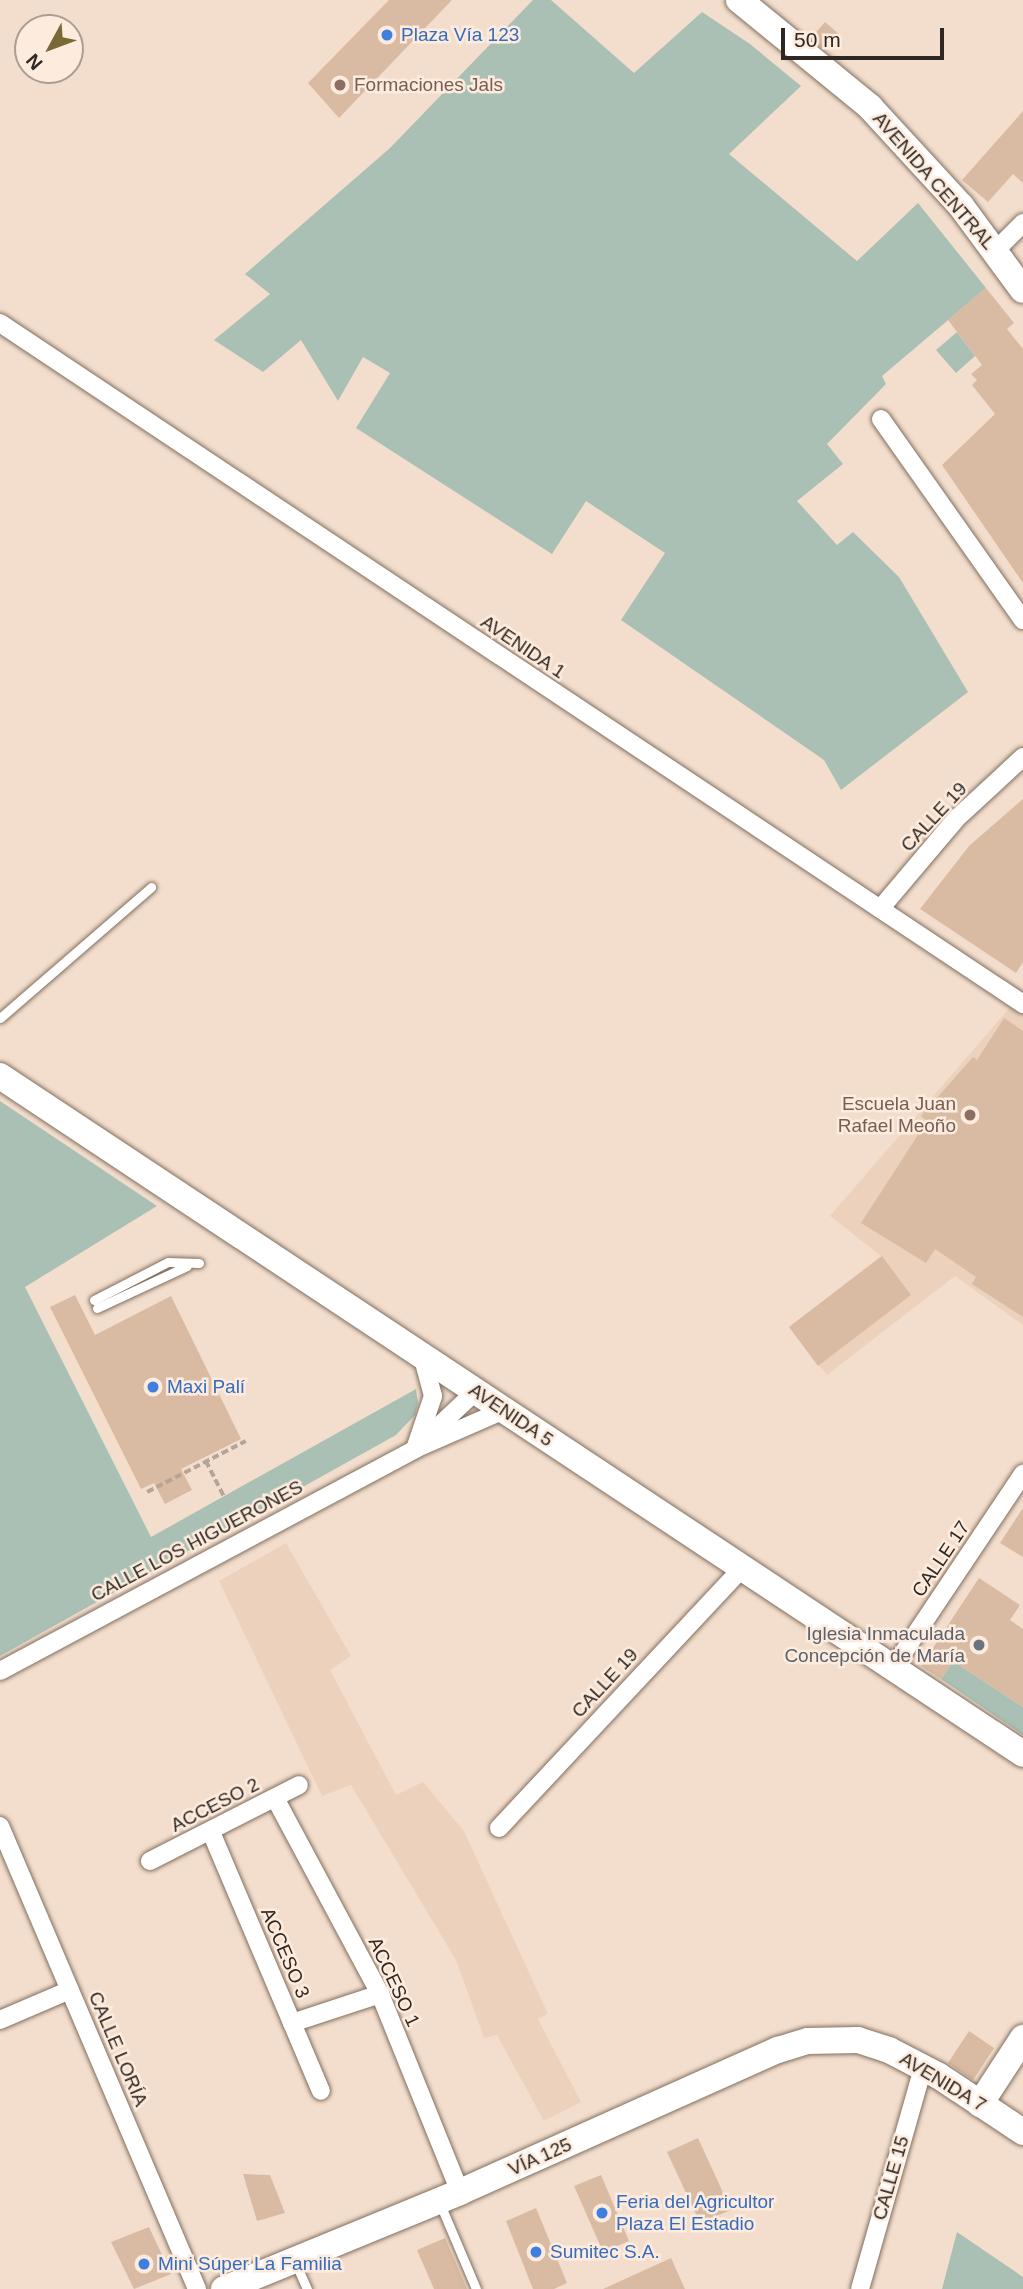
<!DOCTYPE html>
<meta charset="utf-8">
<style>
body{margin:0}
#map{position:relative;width:1023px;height:2289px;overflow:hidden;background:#f3decd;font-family:Helvetica,sans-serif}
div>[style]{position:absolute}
.built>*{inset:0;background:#ecd2bc}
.green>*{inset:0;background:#aac0b4}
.building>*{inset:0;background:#d8bba2}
.path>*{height:3.5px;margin-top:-1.75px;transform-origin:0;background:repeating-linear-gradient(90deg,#b6a597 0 7px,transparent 0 10.5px)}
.roads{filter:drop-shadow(0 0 2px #816f5f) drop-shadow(0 0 2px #816f5f)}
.lane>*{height:9px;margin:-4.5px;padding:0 4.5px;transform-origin:4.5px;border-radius:4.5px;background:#fff}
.street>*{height:18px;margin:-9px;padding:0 9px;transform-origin:9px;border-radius:9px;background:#fff}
.secondary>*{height:26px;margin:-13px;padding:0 13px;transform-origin:13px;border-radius:13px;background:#fff}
.dots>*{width:19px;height:19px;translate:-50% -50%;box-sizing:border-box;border:4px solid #fdecde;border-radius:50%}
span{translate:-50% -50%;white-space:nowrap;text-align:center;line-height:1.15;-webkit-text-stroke:5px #fdecde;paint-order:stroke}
.shop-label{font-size:19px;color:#366cbe}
.left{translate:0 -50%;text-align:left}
.education-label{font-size:19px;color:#785e54}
.right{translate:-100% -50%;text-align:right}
.street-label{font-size:19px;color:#2f2721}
.worship-label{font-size:19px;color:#5b616d}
.north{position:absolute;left:14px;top:14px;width:70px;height:70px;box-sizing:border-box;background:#fdecde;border:2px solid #ab9d92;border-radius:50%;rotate:229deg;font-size:19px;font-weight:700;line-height:28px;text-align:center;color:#2f2721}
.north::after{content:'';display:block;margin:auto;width:24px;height:32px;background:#7a6836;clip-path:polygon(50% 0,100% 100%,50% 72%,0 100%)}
.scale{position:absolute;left:781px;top:28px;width:163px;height:32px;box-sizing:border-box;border:4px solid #2f2721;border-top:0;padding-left:9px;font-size:21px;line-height:24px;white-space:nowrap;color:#2f2721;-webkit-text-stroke:5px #fdecde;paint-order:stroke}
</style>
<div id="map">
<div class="built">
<div style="clip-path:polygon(1011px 1006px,1023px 1014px,1023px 1325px,955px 1276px,827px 1375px,789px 1327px,881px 1256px,830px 1216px)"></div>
<div style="clip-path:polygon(286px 1543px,351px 1656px,330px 1670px,396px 1795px,423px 1782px,464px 1831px,548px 2014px,538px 2019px,581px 2102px,544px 2121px,497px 2035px,484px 2038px,456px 1960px,351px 1785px,322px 1796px,219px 1581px)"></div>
</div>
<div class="green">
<div style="clip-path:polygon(533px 0,551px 0,634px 73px,702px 12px,750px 44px,801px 86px,729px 154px,857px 261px,918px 203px,986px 288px,882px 376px,886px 384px,827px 444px,843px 464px,797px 501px,837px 545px,853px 532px,899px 577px,968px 692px,841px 790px,824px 760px,621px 620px,665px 553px,586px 501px,552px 554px,356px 428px,390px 373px,363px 357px,338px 401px,301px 340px,263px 372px,214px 340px,270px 294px,245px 274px,390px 148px)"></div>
<div style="clip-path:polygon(957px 332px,975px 356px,956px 373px,936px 350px)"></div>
<div style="clip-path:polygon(0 1101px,157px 1206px,25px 1287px,151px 1537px,416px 1389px,418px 1403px,415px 1415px,396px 1435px,0 1656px)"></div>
<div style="clip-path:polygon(953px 1661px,1023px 1707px,1023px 1735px,941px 1679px)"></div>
<div style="clip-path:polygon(957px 2232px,1023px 2277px,1023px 2289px,942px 2289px)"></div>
</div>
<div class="building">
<div style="clip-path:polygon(389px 0,452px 0,339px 118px,308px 83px)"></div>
<div style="clip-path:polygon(825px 22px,839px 34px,825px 50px,811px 38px)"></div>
<div style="clip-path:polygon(1023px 111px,1023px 183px,1013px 174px,988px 202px,962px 180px)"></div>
<div style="clip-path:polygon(986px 288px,1014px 323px,1007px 329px,1023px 349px,1023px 583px,942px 465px,995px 414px,972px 385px,977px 380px,971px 374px,982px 365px,948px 320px)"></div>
<div style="clip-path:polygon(1023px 799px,1023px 962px,1016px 973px,920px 909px,969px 846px)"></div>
<div style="clip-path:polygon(1004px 1018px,1023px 1031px,1023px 1317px,972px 1284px,976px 1277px,935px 1249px,926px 1263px,861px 1223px,927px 1121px,921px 1116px,973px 1057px,977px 1060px)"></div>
<div style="clip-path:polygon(882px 1256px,911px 1295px,818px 1366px,789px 1327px)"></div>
<div style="clip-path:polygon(75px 1295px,95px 1335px,171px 1296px,241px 1439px,181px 1469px,192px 1490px,165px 1504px,154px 1483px,141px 1489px,50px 1307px)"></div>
<div style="clip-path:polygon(1023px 1508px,1023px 1557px,1000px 1543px)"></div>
<div style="clip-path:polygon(979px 1578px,1020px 1605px,1010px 1620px,1023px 1629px,1023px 1707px,953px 1661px,941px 1679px,921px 1666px)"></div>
<div style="clip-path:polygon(969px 2031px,994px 2048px,973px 2080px,948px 2063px)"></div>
<div style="clip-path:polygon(698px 2138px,731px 2210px,700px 2223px,667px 2152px)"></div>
<div style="clip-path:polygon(243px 2174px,270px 2175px,285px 2213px,257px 2221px)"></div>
<div style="clip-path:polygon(601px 2175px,629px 2241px,603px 2252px,574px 2186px)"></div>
<div style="clip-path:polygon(536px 2208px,567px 2283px,554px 2289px,533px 2289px,506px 2221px)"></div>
<div style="clip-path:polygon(149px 2227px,171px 2274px,134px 2289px,111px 2242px)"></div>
<div style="clip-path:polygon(445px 2238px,467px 2289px,434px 2289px,417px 2250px)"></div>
<div style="clip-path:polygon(671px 2258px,685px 2289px,603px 2289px)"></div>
</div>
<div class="path">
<div style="left:206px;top:1461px;width:39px;rotate:63deg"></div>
<div style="left:147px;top:1492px;width:111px;rotate:-27.3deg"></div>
</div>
<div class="roads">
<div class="lane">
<div style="left:0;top:1018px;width:200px;rotate:-40.9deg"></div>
<div style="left:94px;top:1300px;width:83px;rotate:-27.2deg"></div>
<div style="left:168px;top:1262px;width:31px;rotate:2deg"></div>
<div style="left:97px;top:1308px;width:99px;rotate:-25deg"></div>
<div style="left:440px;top:2204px;width:92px;rotate:67deg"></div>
<div style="left:295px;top:2262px;width:30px;rotate:66deg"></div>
</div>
<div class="street">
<div style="left:995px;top:251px;width:40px;rotate:-45deg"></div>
<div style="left:0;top:323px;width:1229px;rotate:33.65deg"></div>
<div style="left:881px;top:419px;width:246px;rotate:54.8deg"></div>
<div style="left:880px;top:909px;width:119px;rotate:-49.8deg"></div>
<div style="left:957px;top:818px;width:90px;rotate:-42.7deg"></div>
<div style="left:425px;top:1439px;width:70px;rotate:-43.3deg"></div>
<div style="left:415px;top:1449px;width:56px;rotate:-71.2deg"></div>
<div style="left:433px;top:1396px;width:39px;rotate:-105deg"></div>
<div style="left:893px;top:1668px;width:234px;rotate:-56.2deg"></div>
<div style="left:0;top:1671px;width:471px;rotate:-28.1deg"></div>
<div style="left:415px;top:1449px;width:97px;rotate:-23.7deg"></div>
<div style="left:275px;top:1798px;width:222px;rotate:61.8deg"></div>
<div style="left:380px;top:1994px;width:214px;rotate:68deg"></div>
<div style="left:0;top:1826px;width:503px;rotate:66.95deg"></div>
<div style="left:499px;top:1828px;width:356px;rotate:-46.9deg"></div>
<div style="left:211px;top:1832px;width:281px;rotate:67deg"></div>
<div style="left:150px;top:1861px;width:167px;rotate:-27deg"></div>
<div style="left:0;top:2020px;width:76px;rotate:-23.2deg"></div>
<div style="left:292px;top:2023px;width:93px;rotate:-18.2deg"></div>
<div style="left:860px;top:2289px;width:230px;rotate:-74.1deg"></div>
</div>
<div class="secondary">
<div style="left:739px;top:0;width:169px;rotate:39.2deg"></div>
<div style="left:870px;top:107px;width:134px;rotate:47.4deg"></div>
<div style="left:961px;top:206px;width:104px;rotate:53.6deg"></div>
<div style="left:0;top:1076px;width:1227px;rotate:33.53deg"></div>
<div style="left:980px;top:2104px;width:79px;rotate:-56.9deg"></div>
<div style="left:224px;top:2289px;width:255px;rotate:-22.3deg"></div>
<div style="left:460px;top:2192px;width:348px;rotate:-24.1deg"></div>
<div style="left:778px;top:2050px;width:31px;rotate:-17deg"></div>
<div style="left:808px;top:2041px;width:50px;rotate:-1.1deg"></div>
<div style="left:858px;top:2040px;width:33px;rotate:18deg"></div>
<div style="left:889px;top:2050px;width:56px;rotate:27.5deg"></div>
<div style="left:939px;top:2076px;width:101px;rotate:33.7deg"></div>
</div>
</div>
<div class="dots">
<div style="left:387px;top:35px;background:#3f7fe0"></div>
<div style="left:340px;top:85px;background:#8d6e63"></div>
<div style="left:970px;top:1115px;background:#8d6e63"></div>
<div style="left:153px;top:1387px;background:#3f7fe0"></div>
<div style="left:979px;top:1645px;background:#6b7280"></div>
<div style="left:602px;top:2213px;background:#3f7fe0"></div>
<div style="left:536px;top:2252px;background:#3f7fe0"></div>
<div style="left:144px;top:2264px;background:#3f7fe0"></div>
</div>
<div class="shop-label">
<span class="left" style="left:401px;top:35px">Plaza Vía 123</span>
<span class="left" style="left:167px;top:1387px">Maxi Palí</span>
<span class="left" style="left:616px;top:2213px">Feria del Agricultor<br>Plaza El Estadio</span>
<span class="left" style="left:550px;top:2252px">Sumitec S.A.</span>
<span class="left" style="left:158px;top:2264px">Mini Súper La Familia</span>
</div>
<div class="education-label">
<span class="left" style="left:354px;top:85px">Formaciones Jals</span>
<span class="right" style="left:956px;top:1115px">Escuela Juan<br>Rafael Meoño</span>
</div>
<div class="street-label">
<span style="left:934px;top:181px;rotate:49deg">AVENIDA CENTRAL</span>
<span style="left:523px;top:647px;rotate:34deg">AVENIDA 1</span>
<span style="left:934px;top:817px;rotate:-47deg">CALLE 19</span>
<span style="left:511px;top:1415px;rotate:34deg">AVENIDA 5</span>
<span style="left:197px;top:1541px;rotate:-28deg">CALLE LOS HIGUERONES</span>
<span style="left:941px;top:1559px;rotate:-56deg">CALLE 17</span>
<span style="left:605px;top:1683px;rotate:-47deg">CALLE 19</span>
<span style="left:215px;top:1805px;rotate:-27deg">ACCESO 2</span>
<span style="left:285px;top:1953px;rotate:67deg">ACCESO 3</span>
<span style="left:394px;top:1982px;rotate:65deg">ACCESO 1</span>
<span style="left:118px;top:2049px;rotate:67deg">CALLE LORÍA</span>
<span style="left:943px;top:2082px;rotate:31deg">AVENIDA 7</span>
<span style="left:540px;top:2157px;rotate:-24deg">VÍA 125</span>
<span style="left:891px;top:2178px;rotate:-74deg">CALLE 15</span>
</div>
<div class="worship-label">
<span class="right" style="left:965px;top:1645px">Iglesia Inmaculada<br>Concepción de María</span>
</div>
<div class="north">N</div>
<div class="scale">50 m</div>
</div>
